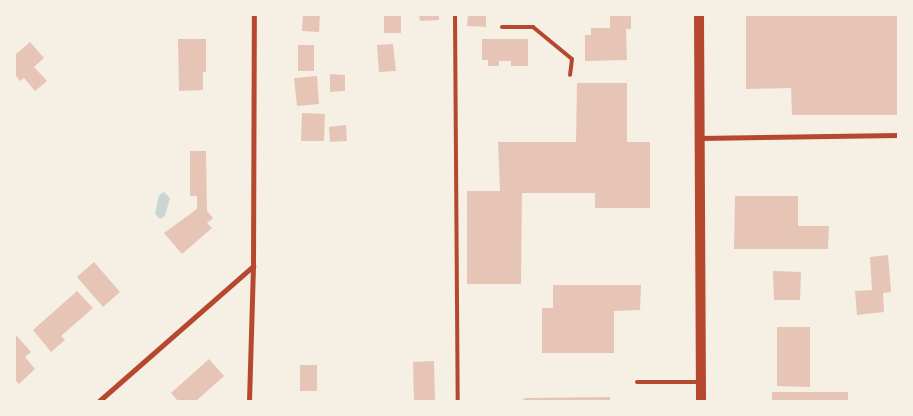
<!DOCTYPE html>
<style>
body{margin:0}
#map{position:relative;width:913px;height:416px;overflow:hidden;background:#f6efe4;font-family:"Roboto Condensed",sans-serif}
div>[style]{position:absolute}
.water>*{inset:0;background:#c9d6d2}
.building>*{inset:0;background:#e6c5b7}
.service>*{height:4px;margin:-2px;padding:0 2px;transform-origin:2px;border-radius:2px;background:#b5482f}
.minor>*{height:5px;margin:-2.5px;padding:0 2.5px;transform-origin:2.5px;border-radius:2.5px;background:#b5482f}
.secondary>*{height:10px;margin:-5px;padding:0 5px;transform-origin:5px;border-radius:5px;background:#b5482f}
span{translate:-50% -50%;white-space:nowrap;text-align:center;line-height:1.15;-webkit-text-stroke:4px #f6efe4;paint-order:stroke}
.frame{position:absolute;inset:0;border:16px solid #f6efe4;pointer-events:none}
</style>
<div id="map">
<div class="water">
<div style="clip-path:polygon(164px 192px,170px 198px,165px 216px,160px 219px,155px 214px,159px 195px)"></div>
</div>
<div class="building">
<div style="clip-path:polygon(303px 15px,320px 15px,319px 32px,302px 31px)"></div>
<div style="clip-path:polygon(384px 15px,401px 15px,401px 33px,384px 33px)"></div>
<div style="clip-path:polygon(419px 15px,439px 15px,439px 20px,420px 21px)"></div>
<div style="clip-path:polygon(468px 15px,486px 15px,486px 27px,467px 26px)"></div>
<div style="clip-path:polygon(610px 15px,631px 15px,631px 29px,626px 29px,627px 60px,585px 61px,585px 35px,591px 35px,591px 28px,610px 28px)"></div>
<div style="clip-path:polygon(746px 15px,898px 15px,898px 115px,792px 115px,791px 88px,746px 89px)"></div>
<div style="clip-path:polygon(178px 39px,206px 39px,206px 72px,203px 72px,203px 90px,179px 91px)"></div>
<div style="clip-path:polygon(482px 39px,528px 39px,528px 66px,511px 66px,511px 61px,499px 61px,499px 66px,488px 66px,488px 60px,482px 60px)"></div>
<div style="clip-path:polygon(30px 42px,44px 58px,34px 67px,47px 81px,35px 91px,24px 78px,20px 81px,15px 75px,15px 55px)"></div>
<div style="clip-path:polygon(393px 44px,396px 71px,379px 72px,377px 45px)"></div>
<div style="clip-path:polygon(298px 45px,314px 45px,314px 71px,298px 71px)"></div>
<div style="clip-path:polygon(330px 74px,345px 75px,345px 91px,330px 92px)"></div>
<div style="clip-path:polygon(317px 76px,319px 104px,297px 106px,294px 78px)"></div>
<div style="clip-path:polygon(577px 83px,627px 83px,627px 142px,650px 142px,650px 208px,595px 208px,595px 193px,522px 193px,521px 284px,467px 284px,467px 191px,500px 191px,498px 142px,576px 142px)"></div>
<div style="clip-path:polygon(302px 113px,325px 114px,324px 141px,301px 141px)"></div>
<div style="clip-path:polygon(346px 125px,347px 141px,330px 142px,329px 127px)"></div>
<div style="clip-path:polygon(190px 151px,206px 151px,207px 211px,213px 218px,207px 223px,212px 228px,182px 254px,164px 233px,197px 209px,197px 196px,190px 196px)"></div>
<div style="clip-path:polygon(735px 196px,798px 196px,798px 226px,829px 226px,828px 249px,734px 249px)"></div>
<div style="clip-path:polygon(888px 255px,891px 292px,883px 293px,884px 312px,857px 315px,855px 291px,872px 290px,870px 257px)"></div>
<div style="clip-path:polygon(94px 262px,120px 292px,103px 307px,77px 277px)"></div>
<div style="clip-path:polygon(773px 271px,801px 272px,800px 300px,774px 300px)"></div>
<div style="clip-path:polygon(553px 285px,641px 285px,640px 310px,614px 311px,614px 353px,542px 353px,542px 308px,553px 308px)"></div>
<div style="clip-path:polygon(77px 291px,93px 308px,61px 336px,65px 340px,51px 352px,33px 330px)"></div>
<div style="clip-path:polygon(777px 327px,810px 327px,810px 387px,777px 386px)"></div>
<div style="clip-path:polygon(15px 334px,31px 352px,25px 357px,35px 369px,19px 384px,15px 380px)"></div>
<div style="clip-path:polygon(209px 359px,224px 376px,196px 401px,178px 401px,171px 393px)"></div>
<div style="clip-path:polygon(434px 361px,435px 401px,414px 401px,413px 362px)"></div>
<div style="clip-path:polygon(300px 365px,317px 365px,317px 391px,300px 391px)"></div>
<div style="clip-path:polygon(772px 392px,848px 392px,848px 401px,772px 401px)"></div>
<div style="clip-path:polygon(610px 397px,610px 401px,521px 401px,525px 398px)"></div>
</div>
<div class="service">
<div style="left:455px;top:15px;width:386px;rotate:89.6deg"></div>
<div style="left:502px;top:27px;width:31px"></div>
<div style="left:533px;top:27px;width:50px;rotate:39.4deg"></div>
<div style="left:572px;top:59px;width:16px;rotate:97deg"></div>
<div style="left:637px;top:382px;width:62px"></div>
</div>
<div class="minor">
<div style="left:700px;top:138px;width:198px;rotate:-0.9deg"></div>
<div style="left:99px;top:401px;width:205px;rotate:-41.2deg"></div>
<div style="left:249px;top:401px;width:135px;rotate:-88.3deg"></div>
<div style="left:253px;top:266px;width:251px;rotate:-89.8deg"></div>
</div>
<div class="secondary">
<div style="left:699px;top:15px;width:386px;rotate:89.7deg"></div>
</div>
<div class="frame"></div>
</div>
